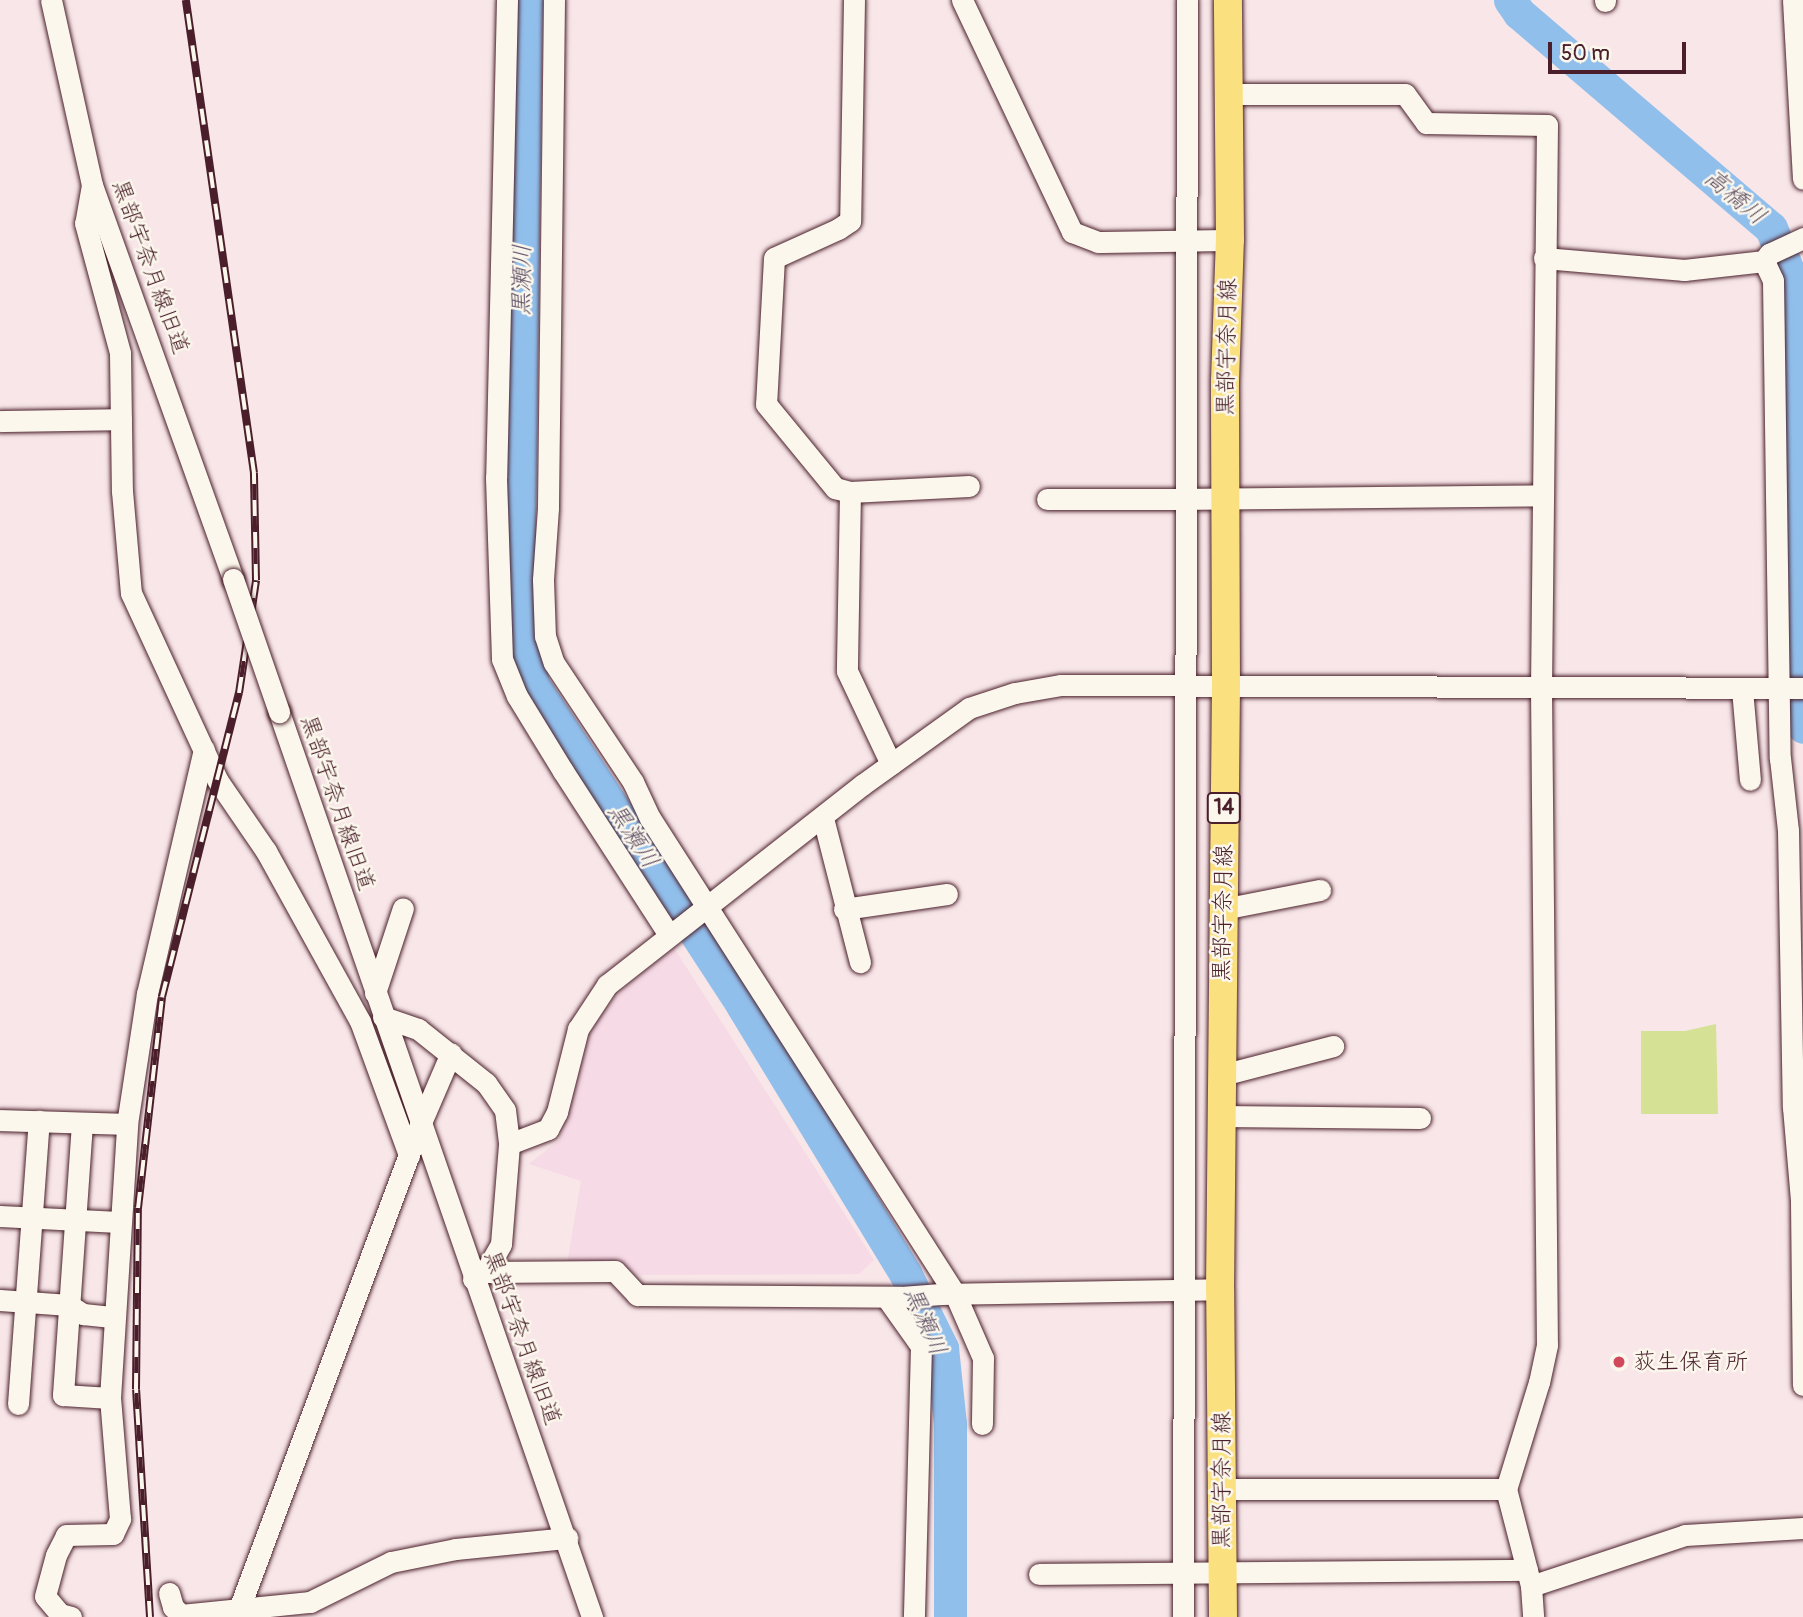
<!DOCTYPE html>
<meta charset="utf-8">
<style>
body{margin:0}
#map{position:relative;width:1803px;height:1617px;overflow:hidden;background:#f8e6e8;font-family:Pangolin,"Klee One",sans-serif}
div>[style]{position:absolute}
.built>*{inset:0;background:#f6dae5}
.green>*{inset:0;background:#d5e295}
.river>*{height:33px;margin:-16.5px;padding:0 16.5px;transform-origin:16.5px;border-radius:16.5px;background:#91bfec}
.roads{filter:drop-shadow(0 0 2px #4a1f2b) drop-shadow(0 0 2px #4a1f2b)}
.minor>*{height:21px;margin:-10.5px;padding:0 10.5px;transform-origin:10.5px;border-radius:10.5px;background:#fbf7ec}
.major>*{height:28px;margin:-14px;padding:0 14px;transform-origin:14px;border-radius:14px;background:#fbe080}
.rail>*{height:8px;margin-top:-4px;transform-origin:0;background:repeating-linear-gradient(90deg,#fbf7ec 0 16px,#4a1f2b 0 32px);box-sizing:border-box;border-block:2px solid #4a1f2b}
.bridges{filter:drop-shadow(0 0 2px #4a1f2b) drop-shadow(0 0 2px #4a1f2b)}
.minor-bridge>*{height:21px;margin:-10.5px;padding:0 10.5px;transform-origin:10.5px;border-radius:10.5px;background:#fbf7ec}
.dots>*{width:19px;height:19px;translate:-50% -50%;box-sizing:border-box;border:4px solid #fbf7ec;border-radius:50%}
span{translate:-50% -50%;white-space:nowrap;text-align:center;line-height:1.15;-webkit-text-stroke:5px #fbf7ec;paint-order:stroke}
.shield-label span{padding:2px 5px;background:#fbf7ec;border:2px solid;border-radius:5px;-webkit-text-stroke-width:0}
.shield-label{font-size:21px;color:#4a1f2b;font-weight:700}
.street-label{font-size:23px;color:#4a1f2b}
.poi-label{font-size:23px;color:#4a1f2b}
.left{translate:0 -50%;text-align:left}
.water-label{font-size:24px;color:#5f4f65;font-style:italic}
.scale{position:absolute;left:1548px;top:42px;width:138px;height:32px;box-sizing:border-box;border:4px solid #4a1f2b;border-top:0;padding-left:9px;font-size:21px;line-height:24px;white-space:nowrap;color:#4a1f2b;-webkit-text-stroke:5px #fbf7ec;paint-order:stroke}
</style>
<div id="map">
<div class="built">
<div style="clip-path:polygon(674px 948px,874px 1260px,859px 1274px,636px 1275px,618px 1259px,567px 1264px,581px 1181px,529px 1164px,559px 1140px,592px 1025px,620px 992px)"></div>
</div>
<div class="green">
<div style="clip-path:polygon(1716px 1024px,1718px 1114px,1641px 1114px,1641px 1031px,1685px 1031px)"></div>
</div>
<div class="river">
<div style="left:526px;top:0;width:608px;rotate:90.75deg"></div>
<div style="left:518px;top:608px;width:77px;rotate:78.8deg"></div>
<div style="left:533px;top:684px;width:383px;rotate:56.9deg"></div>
<div style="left:742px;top:1005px;width:314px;rotate:58.7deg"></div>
<div style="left:905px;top:1273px;width:84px;rotate:63.7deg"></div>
<div style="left:942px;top:1348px;width:76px;rotate:84deg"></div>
<div style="left:950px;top:1424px;width:193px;rotate:90deg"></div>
<div style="left:1510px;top:0;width:16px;rotate:55deg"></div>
<div style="left:1519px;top:13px;width:331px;rotate:40.5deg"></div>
<div style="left:1771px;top:228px;width:48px;rotate:68.2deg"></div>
<div style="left:1789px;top:273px;width:454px;rotate:88.2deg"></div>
</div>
<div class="roads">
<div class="minor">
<div style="left:51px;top:0;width:189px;rotate:77.5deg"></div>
<div style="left:92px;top:185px;width:418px;rotate:70.3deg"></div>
<div style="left:507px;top:0;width:478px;rotate:91.3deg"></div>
<div style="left:496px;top:478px;width:181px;rotate:88.1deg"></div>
<div style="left:502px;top:659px;width:40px;rotate:68deg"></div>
<div style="left:517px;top:696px;width:88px;rotate:58.5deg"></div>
<div style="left:563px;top:771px;width:195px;rotate:57.1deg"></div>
<div style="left:554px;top:0;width:508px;rotate:90.68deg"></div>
<div style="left:548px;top:508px;width:72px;rotate:94deg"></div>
<div style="left:543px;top:580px;width:56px;rotate:88deg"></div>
<div style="left:545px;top:636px;width:28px;rotate:72deg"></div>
<div style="left:554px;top:663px;width:143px;rotate:56.4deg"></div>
<div style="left:633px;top:782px;width:40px;rotate:65deg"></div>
<div style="left:650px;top:818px;width:565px;rotate:57.35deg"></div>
<div style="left:955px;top:1294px;width:70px;rotate:66.4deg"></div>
<div style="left:983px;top:1358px;width:66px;rotate:90.9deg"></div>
<div style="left:854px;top:0;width:221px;rotate:91deg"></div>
<div style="left:850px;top:221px;width:14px;rotate:146deg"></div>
<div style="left:838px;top:229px;width:70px;rotate:155.6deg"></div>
<div style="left:774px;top:258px;width:146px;rotate:93.1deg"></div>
<div style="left:766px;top:404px;width:109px;rotate:50.6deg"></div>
<div style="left:835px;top:488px;width:16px;rotate:15deg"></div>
<div style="left:850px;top:492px;width:119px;rotate:-2.9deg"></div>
<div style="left:962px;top:0;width:257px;rotate:64.6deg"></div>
<div style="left:1072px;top:232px;width:28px;rotate:21deg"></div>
<div style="left:1098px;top:242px;width:132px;rotate:-0.9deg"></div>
<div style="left:1605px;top:0;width:1px;rotate:90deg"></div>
<div style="left:1793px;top:0;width:179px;rotate:86.8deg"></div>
<div style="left:1228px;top:94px;width:177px"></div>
<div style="left:1405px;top:94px;width:36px;rotate:54deg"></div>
<div style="left:1426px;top:123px;width:121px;rotate:0.9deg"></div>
<div style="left:1547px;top:125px;width:563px;rotate:90.61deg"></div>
<div style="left:1541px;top:688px;width:657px;rotate:89.48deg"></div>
<div style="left:1547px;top:1345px;width:38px;rotate:102deg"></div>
<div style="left:1539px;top:1382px;width:112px;rotate:107.1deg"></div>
<div style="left:1506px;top:1489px;width:100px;rotate:75.5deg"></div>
<div style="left:1531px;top:1586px;width:31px;rotate:86deg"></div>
<div style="left:92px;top:185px;width:39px;rotate:100deg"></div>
<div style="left:85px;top:223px;width:135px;rotate:74.9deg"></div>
<div style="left:120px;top:353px;width:138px;rotate:89.2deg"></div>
<div style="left:122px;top:491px;width:102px;rotate:85deg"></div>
<div style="left:131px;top:593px;width:207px;rotate:65.2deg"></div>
<div style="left:218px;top:781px;width:85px;rotate:55.6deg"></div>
<div style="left:266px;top:851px;width:194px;rotate:61.1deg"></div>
<div style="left:360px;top:1021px;width:143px;rotate:69.9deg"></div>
<div style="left:1544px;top:258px;width:141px;rotate:4.9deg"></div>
<div style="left:1684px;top:270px;width:81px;rotate:-6.4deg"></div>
<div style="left:1764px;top:261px;width:9px;rotate:-54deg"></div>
<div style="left:1769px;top:254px;width:38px;rotate:-25deg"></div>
<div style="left:1764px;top:261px;width:21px;rotate:65deg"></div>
<div style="left:1773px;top:280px;width:478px;rotate:89.2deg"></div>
<div style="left:1780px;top:758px;width:72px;rotate:83.7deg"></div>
<div style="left:1788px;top:830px;width:277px;rotate:89deg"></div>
<div style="left:1793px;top:1107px;width:94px;rotate:85.1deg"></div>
<div style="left:1801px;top:1201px;width:184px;rotate:89.4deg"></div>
<div style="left:0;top:421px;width:121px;rotate:-0.9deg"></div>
<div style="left:850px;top:492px;width:179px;rotate:91deg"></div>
<div style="left:847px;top:671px;width:103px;rotate:64.7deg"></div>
<div style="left:1047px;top:499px;width:139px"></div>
<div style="left:1186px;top:499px;width:499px;rotate:-89.9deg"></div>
<div style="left:1742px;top:689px;width:91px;rotate:85deg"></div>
<div style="left:279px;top:712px;width:958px;rotate:70.92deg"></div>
<div style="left:823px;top:818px;width:149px;rotate:75.6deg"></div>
<div style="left:844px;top:909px;width:104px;rotate:-8.3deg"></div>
<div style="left:1223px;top:909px;width:99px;rotate:-11.1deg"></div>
<div style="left:375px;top:993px;width:89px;rotate:-71.8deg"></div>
<div style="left:383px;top:1017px;width:37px;rotate:19deg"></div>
<div style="left:418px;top:1029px;width:87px;rotate:38.5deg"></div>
<div style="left:486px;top:1083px;width:33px;rotate:55deg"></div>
<div style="left:505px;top:1110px;width:34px;rotate:83deg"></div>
<div style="left:1222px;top:1075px;width:115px;rotate:-14.6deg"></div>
<div style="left:1221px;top:1116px;width:199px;rotate:0.6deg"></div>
<div style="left:0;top:1120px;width:127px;rotate:1.8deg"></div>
<div style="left:82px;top:1123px;width:273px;rotate:94deg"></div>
<div style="left:63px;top:1395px;width:47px;rotate:3.7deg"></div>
<div style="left:0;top:1216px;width:119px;rotate:2.9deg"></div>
<div style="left:485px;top:1272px;width:130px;rotate:-0.4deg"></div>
<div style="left:615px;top:1271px;width:33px;rotate:47deg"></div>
<div style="left:637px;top:1295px;width:264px;rotate:0.4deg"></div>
<div style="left:901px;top:1297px;width:40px;rotate:-4.3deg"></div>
<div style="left:941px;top:1294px;width:279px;rotate:-1deg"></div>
<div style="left:473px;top:1279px;width:14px;rotate:-30deg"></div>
<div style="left:485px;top:1272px;width:32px;rotate:-60deg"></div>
<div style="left:501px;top:1244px;width:100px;rotate:-85.4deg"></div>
<div style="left:509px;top:1144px;width:42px;rotate:-21deg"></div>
<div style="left:548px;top:1129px;width:19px;rotate:-62deg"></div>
<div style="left:557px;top:1112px;width:86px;rotate:-75.8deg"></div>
<div style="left:578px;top:1029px;width:53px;rotate:-56.6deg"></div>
<div style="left:607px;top:985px;width:324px;rotate:-38.1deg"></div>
<div style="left:862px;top:785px;width:132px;rotate:-35.7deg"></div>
<div style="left:969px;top:708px;width:48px;rotate:-18.1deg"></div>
<div style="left:1015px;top:693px;width:47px;rotate:-9.9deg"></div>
<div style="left:1061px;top:685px;width:742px;rotate:0.23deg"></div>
<div style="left:886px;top:1297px;width:60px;rotate:54.5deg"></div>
<div style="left:921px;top:1346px;width:271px;rotate:91.5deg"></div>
<div style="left:0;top:1300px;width:69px;rotate:4.1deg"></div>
<div style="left:69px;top:1305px;width:17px;rotate:33deg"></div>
<div style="left:83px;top:1314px;width:31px;rotate:6deg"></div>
<div style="left:18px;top:1404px;width:284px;rotate:-85.8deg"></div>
<div style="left:1222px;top:1489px;width:284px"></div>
<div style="left:1039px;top:1574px;width:488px;rotate:-0.5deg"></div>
<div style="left:1531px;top:1586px;width:162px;rotate:-18.3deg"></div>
<div style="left:1685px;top:1535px;width:118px;rotate:-3.4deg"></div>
<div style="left:169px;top:1593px;width:15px;rotate:74deg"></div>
<div style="left:173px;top:1607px;width:11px;rotate:45deg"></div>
<div style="left:181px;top:1615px;width:130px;rotate:-5.8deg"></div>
<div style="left:310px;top:1602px;width:90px;rotate:-26.3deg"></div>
<div style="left:391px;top:1562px;width:66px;rotate:-11.3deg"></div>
<div style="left:456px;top:1549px;width:112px;rotate:-5.7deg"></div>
<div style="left:71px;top:1617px;width:11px;rotate:-165deg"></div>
<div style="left:60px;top:1614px;width:23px;rotate:-130deg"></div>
<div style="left:45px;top:1596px;width:42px;rotate:-75deg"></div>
<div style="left:56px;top:1555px;width:22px;rotate:-63deg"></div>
<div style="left:66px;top:1535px;width:47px;rotate:-1.2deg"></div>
<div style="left:113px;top:1534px;width:17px;rotate:-65deg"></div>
<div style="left:120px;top:1519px;width:121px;rotate:-94.7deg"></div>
<div style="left:110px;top:1398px;width:275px;rotate:-86.4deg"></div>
<div style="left:127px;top:1124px;width:132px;rotate:-81.3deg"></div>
<div style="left:147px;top:994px;width:251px;rotate:-76.9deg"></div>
<div style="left:236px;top:1617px;width:525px;rotate:-69.5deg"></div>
<div style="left:420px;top:1125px;width:78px;rotate:-66.7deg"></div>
<div style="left:1183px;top:1617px;width:1118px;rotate:-89.85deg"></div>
<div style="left:1186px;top:499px;width:357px;rotate:-0.6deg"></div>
</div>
<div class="major">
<div style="left:1223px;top:1617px;width:328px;rotate:-90.5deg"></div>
<div style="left:1220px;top:1289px;width:602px;rotate:-89.43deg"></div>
<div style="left:1226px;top:687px;width:306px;rotate:-90.2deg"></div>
<div style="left:1225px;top:381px;width:141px;rotate:-88deg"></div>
<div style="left:1230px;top:240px;width:240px;rotate:-90.5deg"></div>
</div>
</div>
<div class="rail">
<div style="left:150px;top:1617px;width:228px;rotate:-93.5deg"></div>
<div style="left:136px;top:1389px;width:181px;rotate:-89.4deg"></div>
<div style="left:138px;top:1208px;width:212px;rotate:-83.5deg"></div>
<div style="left:162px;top:997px;width:314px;rotate:-75.8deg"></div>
<div style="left:239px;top:693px;width:114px;rotate:-81.4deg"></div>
<div style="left:256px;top:580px;width:107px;rotate:-91.1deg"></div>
<div style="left:254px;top:473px;width:478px;rotate:-98.2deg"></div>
</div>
<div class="bridges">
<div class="minor-bridge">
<div style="left:233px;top:579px;width:141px;rotate:70.9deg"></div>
</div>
</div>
<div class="dots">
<div style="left:1619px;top:1362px;background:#d1495b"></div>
</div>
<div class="shield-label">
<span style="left:1224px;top:808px">14</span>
</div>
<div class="street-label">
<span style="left:150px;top:267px;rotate:70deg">黒部宇奈月線旧道</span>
<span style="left:1227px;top:347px;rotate:-89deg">黒部宇奈月線</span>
<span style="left:337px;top:803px;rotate:71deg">黒部宇奈月線旧道</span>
<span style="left:1223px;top:913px;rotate:-89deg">黒部宇奈月線</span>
<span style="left:522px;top:1338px;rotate:70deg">黒部宇奈月線旧道</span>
<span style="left:1222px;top:1480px;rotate:-90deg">黒部宇奈月線</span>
</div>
<div class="poi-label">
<span class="left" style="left:1633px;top:1362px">荻生保育所</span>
</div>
<div class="water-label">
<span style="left:1735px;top:197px;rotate:40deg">高橋川</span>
<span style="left:522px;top:280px;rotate:-89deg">黒瀬川</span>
<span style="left:633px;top:836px;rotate:57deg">黒瀬川</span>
<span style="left:925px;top:1321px;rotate:67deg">黒瀬川</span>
</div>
<div class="scale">50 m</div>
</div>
